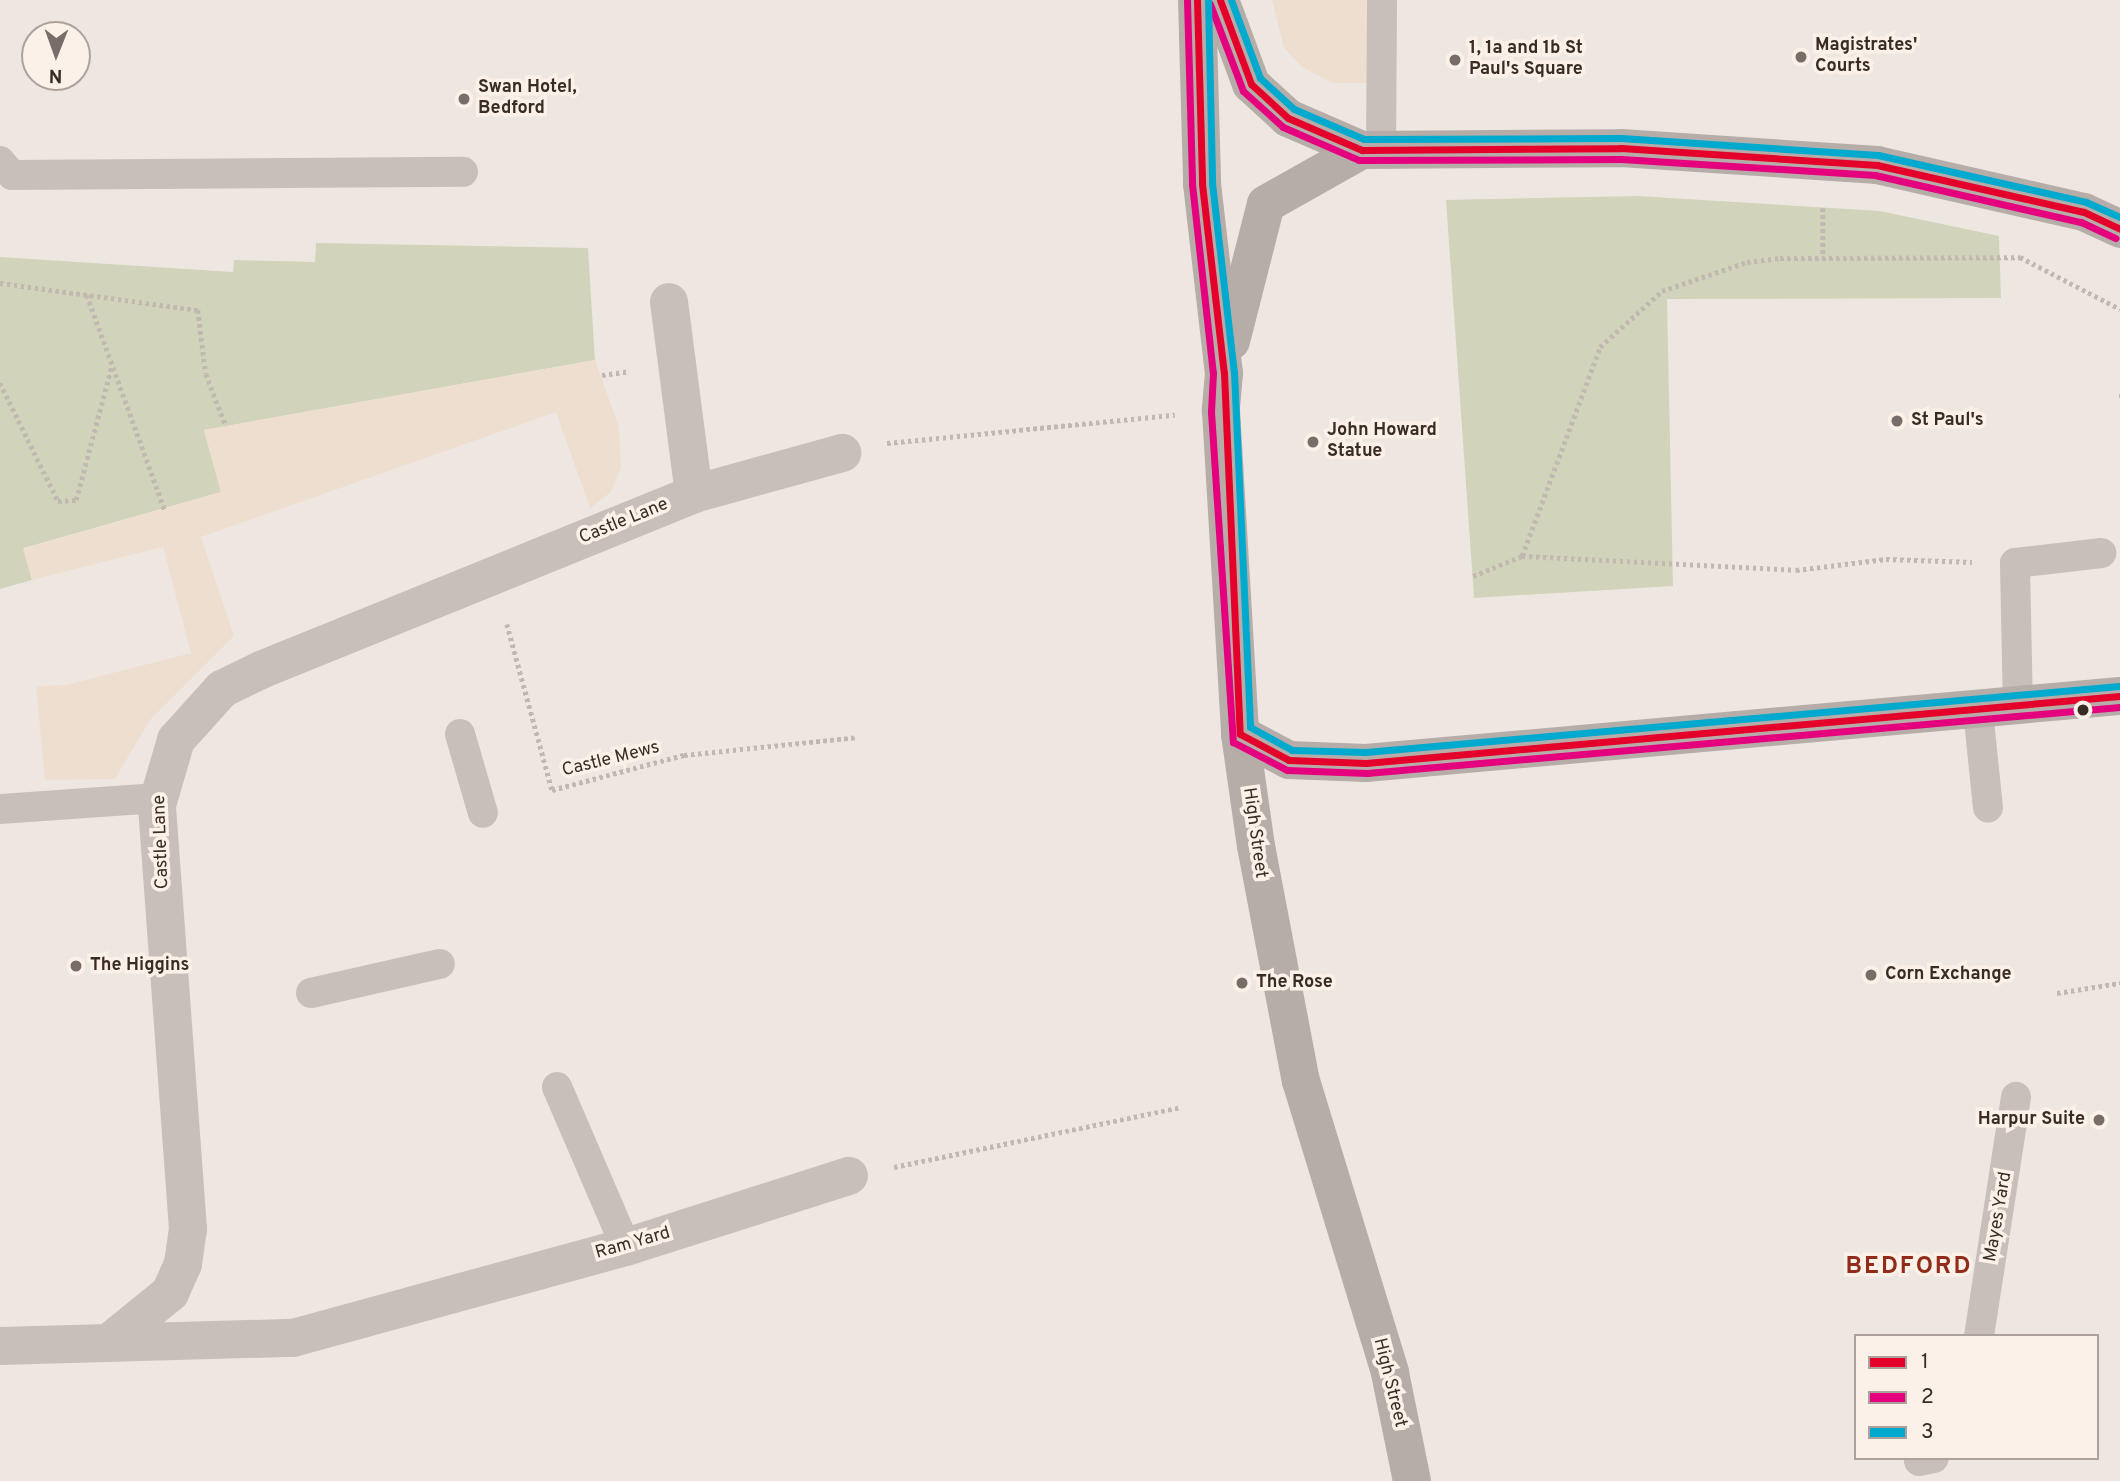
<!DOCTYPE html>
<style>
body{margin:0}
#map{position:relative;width:2120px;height:1481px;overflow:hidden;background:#eee7e1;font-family:Overpass,sans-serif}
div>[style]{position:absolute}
.green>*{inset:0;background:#d1d4ba}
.plaza>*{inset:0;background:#eedecf}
.path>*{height:4.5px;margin-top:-2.25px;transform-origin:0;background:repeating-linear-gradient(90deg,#c1b8b2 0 3.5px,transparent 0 7px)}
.lane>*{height:30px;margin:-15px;padding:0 15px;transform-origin:15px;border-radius:15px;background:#c8bfba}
.street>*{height:38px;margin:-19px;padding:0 19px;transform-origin:19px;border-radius:19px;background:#c8bfba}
.primary>*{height:38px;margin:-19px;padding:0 19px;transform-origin:19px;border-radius:19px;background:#b6ada9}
.bus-1>*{height:7px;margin:-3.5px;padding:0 3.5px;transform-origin:3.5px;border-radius:3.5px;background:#e4002b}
.bus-2>*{height:7px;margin:-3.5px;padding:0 3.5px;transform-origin:3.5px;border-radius:3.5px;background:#e5007d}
.bus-3>*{height:7px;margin:-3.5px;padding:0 3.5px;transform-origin:3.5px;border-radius:3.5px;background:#00a9ce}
.dots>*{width:19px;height:19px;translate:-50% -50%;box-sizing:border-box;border:4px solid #fbf1e8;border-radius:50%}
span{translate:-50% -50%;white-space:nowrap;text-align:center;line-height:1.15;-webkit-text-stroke:7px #fbf1e8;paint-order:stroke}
.poi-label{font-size:18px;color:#392c27;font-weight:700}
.left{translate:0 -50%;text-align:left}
.right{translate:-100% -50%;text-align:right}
.street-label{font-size:18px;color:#392c27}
.district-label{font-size:24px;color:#902c19;font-weight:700;letter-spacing:2px}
.legend{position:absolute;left:1854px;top:1334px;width:245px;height:126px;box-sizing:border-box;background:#fbf1e8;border:2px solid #ada29b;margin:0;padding:9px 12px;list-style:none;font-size:21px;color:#392c27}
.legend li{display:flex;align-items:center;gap:14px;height:35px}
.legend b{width:35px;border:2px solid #ada29b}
.north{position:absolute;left:21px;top:21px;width:70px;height:70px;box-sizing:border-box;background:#fbf1e8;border:2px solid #ada29b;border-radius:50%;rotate:181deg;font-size:19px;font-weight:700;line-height:28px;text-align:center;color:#392c27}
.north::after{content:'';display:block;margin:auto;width:24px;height:32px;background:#786d68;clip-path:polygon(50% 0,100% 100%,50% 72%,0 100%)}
</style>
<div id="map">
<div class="green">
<div style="clip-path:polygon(1637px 196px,1880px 211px,1999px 236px,2001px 298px,1667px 299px,1673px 586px,1474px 598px,1446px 200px)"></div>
<div style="clip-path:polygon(316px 243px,588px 248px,595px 360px,204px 430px,221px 492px,24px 548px,32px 580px,0 589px,0 257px,233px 272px,234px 260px,315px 262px)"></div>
</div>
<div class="plaza">
<div style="clip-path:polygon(1272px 0,1370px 0,1369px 83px,1333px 83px,1302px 67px,1284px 48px)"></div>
<div style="clip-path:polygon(595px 360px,619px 427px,621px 468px,611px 492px,590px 508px,556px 412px,201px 537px,234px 636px,150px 720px,115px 779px,45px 780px,36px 686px,66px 685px,191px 653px,163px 547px,32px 580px,23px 549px,221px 492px,204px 430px)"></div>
</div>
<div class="path">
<div style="left:1823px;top:208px;width:48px;rotate:90deg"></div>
<div style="left:0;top:283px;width:200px;rotate:7.8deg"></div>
<div style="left:198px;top:310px;width:64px;rotate:82.9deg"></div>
<div style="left:206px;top:374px;width:56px;rotate:69deg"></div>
<div style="left:87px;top:295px;width:230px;rotate:70.1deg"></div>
<div style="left:602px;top:375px;width:27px;rotate:-8deg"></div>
<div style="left:0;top:383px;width:131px;rotate:63.8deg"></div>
<div style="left:58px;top:501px;width:18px;rotate:-3deg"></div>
<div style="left:76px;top:500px;width:137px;rotate:-75.1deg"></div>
<div style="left:2119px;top:396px;width:1px"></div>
<div style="left:887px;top:443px;width:289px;rotate:-5.6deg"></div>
<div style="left:1522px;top:556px;width:223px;rotate:-69.5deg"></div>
<div style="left:1600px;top:347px;width:84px;rotate:-42.1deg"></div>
<div style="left:1662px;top:291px;width:90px;rotate:-18.8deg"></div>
<div style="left:1747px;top:262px;width:33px;rotate:-7deg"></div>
<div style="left:1780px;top:258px;width:240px;rotate:-0.2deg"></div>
<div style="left:2020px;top:257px;width:113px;rotate:27.5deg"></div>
<div style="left:1473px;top:576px;width:53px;rotate:-22.2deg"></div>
<div style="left:1522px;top:556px;width:274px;rotate:2.9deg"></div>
<div style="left:1796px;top:570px;width:91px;rotate:-7deg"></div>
<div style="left:1886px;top:559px;width:86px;rotate:2deg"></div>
<div style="left:507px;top:624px;width:172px;rotate:74.8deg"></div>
<div style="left:552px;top:790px;width:137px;rotate:-14.9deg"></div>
<div style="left:684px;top:755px;width:174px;rotate:-5.9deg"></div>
<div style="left:2057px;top:993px;width:64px;rotate:-9deg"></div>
<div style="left:894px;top:1167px;width:293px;rotate:-11.8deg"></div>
</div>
<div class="lane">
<div style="left:1381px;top:151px;width:151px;rotate:-89.6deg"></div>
<div style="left:0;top:161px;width:18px;rotate:49deg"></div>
<div style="left:12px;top:175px;width:451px;rotate:-0.4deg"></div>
<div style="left:2018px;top:709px;width:146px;rotate:-91.2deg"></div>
<div style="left:2015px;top:563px;width:87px;rotate:-6.6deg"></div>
<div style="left:1978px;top:711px;width:97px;rotate:84.1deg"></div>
<div style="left:460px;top:734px;width:82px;rotate:73.8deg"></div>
<div style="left:0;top:809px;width:158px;rotate:-4deg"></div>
<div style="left:311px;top:993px;width:132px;rotate:-12.7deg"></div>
<div style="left:557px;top:1087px;width:174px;rotate:66.7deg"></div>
<div style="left:1979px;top:1336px;width:242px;rotate:-81.2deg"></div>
<div style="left:1919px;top:1461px;width:15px;rotate:-11deg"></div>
</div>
<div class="street">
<div style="left:669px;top:302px;width:194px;rotate:82.6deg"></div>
<div style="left:112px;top:1340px;width:75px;rotate:-39deg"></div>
<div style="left:170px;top:1293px;width:32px;rotate:-66deg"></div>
<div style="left:183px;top:1264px;width:35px;rotate:-82deg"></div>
<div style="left:188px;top:1229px;width:425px;rotate:-94.2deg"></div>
<div style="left:157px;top:805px;width:68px;rotate:-73.7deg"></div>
<div style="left:176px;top:740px;width:69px;rotate:-48deg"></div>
<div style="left:222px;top:689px;width:43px;rotate:-26deg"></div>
<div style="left:261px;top:670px;width:467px;rotate:-22.1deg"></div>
<div style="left:694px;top:494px;width:154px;rotate:-15.5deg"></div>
<div style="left:0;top:1346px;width:293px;rotate:-1.6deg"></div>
<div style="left:293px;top:1338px;width:345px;rotate:-15.3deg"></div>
<div style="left:626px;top:1247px;width:234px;rotate:-17.7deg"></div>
</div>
<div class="primary">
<div style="left:1197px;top:0;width:184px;rotate:88.4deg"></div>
<div style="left:1202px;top:184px;width:190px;rotate:83.4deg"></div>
<div style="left:1224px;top:373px;width:38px;rotate:95deg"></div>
<div style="left:1221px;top:411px;width:324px;rotate:86.6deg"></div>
<div style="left:1240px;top:734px;width:113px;rotate:81.9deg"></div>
<div style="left:1256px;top:846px;width:239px;rotate:79.2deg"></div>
<div style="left:1301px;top:1081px;width:305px;rotate:73deg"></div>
<div style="left:1390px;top:1373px;width:110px;rotate:78.5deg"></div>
<div style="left:1220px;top:0;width:90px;rotate:69.7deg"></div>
<div style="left:1251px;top:84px;width:50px;rotate:42.6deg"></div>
<div style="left:1288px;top:118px;width:81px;rotate:23.4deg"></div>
<div style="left:1231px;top:341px;width:141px;rotate:-75.7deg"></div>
<div style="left:1266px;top:204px;width:110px;rotate:-29.4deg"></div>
<div style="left:1362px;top:150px;width:259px;rotate:-0.4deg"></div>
<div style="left:1621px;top:148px;width:257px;rotate:3.8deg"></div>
<div style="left:1877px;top:165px;width:212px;rotate:12.8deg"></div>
<div style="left:2084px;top:212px;width:40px;rotate:25deg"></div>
<div style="left:1240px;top:734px;width:55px;rotate:28deg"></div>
<div style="left:1289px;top:760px;width:77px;rotate:2.2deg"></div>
<div style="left:1366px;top:763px;width:757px;rotate:-5.08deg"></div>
</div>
<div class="bus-1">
<div style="left:1197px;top:0;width:184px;rotate:88.4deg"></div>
<div style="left:1202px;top:184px;width:190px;rotate:83.4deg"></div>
<div style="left:1224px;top:373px;width:361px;rotate:87.5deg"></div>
<div style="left:1240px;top:734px;width:55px;rotate:28deg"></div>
<div style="left:1289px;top:760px;width:77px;rotate:2.2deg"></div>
<div style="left:1366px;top:763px;width:757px;rotate:-5.08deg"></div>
<div style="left:1220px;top:0;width:90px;rotate:69.7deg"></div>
<div style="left:1251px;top:84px;width:50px;rotate:42.6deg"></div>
<div style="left:1288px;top:118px;width:81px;rotate:23.4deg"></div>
<div style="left:1362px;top:150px;width:259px;rotate:-0.4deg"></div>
<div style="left:1621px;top:148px;width:257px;rotate:3.8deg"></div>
<div style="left:1877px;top:165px;width:212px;rotate:12.8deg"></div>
<div style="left:2084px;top:212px;width:40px;rotate:25deg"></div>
</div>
<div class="bus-2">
<div style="left:1187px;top:0;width:184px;rotate:88.4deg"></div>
<div style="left:1192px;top:184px;width:190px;rotate:83.7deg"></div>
<div style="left:1213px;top:373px;width:39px;rotate:93deg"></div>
<div style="left:1211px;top:412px;width:331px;rotate:86.2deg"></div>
<div style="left:1233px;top:742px;width:61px;rotate:27.4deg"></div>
<div style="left:1287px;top:770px;width:80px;rotate:2.1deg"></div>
<div style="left:1367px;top:773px;width:756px;rotate:-5.01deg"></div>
<div style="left:1210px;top:4px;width:93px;rotate:69.2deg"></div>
<div style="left:1243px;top:91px;width:54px;rotate:42deg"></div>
<div style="left:1283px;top:127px;width:83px;rotate:23.5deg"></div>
<div style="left:1359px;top:160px;width:262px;rotate:-0.2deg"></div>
<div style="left:1621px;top:159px;width:255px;rotate:3.6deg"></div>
<div style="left:1875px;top:175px;width:211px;rotate:12.9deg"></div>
<div style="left:2081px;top:222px;width:38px;rotate:25deg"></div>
</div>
<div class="bus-3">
<div style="left:1208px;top:0;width:183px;rotate:88.7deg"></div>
<div style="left:1212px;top:183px;width:190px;rotate:83.4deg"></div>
<div style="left:1234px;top:372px;width:355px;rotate:87.4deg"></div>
<div style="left:1250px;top:727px;width:48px;rotate:28.7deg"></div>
<div style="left:1292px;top:750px;width:74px;rotate:1.5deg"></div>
<div style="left:1366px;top:752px;width:756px;rotate:-5.01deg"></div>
<div style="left:1231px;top:0;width:83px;rotate:69.6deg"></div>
<div style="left:1260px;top:78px;width:46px;rotate:42.4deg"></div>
<div style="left:1294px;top:109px;width:76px;rotate:23.2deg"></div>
<div style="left:1364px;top:139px;width:257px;rotate:-0.2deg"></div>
<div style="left:1621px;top:138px;width:258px;rotate:3.8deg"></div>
<div style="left:1878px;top:155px;width:213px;rotate:12.7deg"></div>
<div style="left:2086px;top:202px;width:37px;rotate:24deg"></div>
</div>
<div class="dots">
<div style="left:1801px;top:57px;background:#786d68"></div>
<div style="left:1455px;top:60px;background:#786d68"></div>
<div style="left:464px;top:99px;background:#786d68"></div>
<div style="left:1897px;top:421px;background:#786d68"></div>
<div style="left:1313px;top:442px;background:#786d68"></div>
<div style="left:2083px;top:710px;background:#392c27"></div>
<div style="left:76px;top:966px;background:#786d68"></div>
<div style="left:1871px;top:975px;background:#786d68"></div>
<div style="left:1242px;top:983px;background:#786d68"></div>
<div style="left:2099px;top:1120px;background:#786d68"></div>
</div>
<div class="poi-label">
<span class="left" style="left:1815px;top:57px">Magistrates'<br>Courts</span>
<span class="left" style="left:1469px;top:60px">1, 1a and 1b St<br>Paul's Square</span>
<span class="left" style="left:478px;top:99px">Swan Hotel,<br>Bedford</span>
<span class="left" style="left:1911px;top:421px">St Paul's</span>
<span class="left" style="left:1327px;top:442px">John Howard<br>Statue</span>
<span class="left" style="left:90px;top:966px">The Higgins</span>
<span class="left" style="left:1885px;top:975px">Corn Exchange</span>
<span class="left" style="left:1256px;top:983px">The Rose</span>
<span class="right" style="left:2085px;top:1120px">Harpur Suite</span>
</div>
<div class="street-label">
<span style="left:624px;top:522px;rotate:-22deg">Castle Lane</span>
<span style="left:611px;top:760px;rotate:-14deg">Castle Mews</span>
<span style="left:1254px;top:833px;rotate:82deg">High Street</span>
<span style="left:162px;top:842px;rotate:-92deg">Castle Lane</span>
<span style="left:1999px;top:1217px;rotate:-80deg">Mayes Yard</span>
<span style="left:633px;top:1244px;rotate:-16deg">Ram Yard</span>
<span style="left:1389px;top:1383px;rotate:76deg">High Street</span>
</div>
<div class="district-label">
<span style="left:1909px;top:1268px">BEDFORD</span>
</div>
<ul class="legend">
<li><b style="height:9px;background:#e4002b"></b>1</li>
<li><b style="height:9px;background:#e5007d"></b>2</li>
<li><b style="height:9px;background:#00a9ce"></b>3</li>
</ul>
<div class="north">N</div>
</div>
